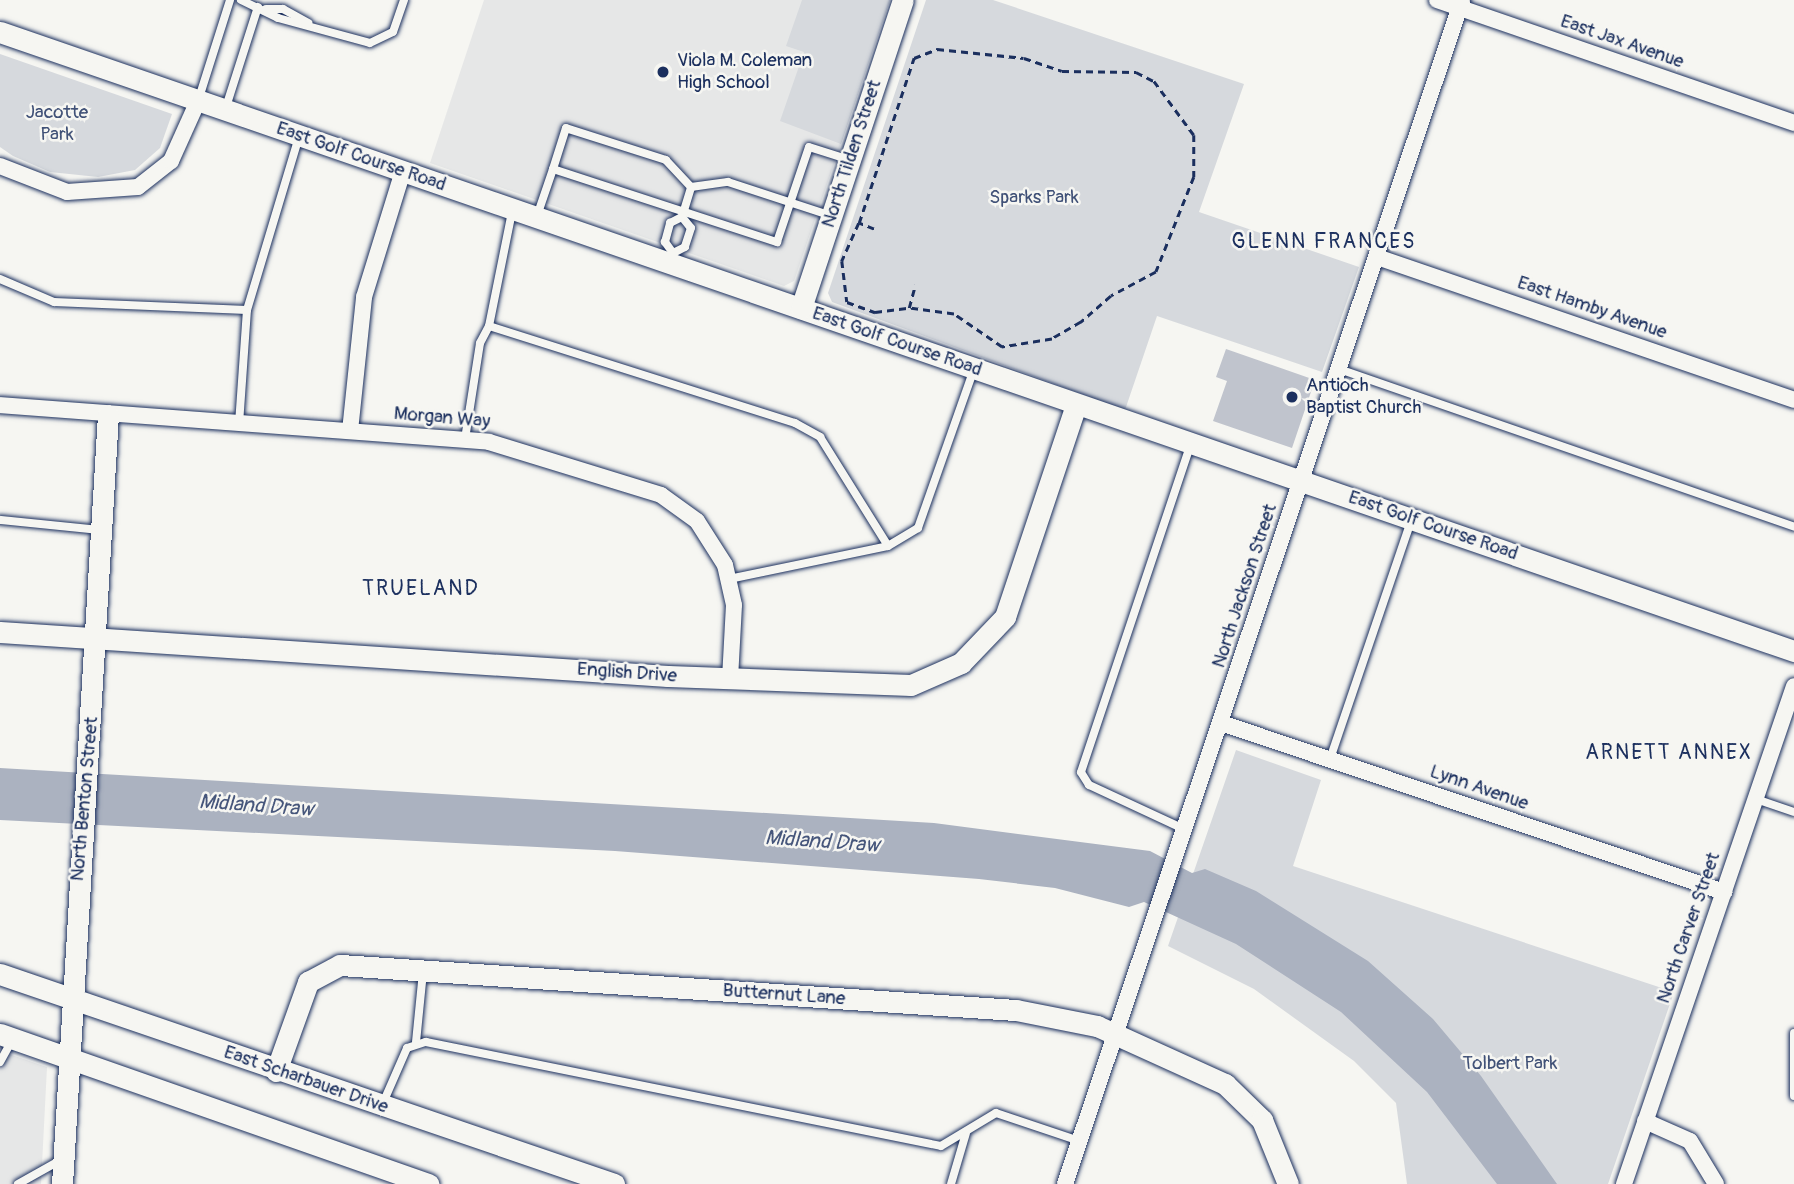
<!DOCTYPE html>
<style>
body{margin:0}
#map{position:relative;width:1794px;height:1184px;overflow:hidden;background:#f6f6f2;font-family:Pangolin,sans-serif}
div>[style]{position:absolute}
.built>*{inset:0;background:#e6e7e7}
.green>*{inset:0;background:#d6d9dd}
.water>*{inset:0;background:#abb2c0}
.building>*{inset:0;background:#c0c4cd}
.path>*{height:2.5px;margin-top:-1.25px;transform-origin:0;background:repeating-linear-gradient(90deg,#1b2f5e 0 7px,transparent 0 12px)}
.roads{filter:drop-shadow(0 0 2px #1b2f5e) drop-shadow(0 0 2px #1b2f5e)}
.lane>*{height:8px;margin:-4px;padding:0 4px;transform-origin:4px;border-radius:4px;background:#f6f6f2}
.street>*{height:16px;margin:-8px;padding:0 8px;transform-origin:8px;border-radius:8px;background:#f6f6f2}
.secondary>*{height:21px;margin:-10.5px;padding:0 10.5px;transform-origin:10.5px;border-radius:10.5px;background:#f6f6f2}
.dots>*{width:19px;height:19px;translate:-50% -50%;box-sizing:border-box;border:4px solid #f6f6f2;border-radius:50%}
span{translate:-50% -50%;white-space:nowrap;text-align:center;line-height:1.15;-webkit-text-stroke:5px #f6f6f2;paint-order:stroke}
.street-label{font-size:19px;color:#1b2f5e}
.poi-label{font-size:19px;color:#1b2f5e}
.left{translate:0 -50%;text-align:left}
.park-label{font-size:19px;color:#405177}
.neighbourhood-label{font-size:21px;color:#1b2f5e;letter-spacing:2px}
.water-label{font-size:21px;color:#46567b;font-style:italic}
</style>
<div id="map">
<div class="built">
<div style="clip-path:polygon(484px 0,890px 0,794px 281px,784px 286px,430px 163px)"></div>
<div style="clip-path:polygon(0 1051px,47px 1067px,41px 1184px,0 1184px)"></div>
</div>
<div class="green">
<div style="clip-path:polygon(802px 0,890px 0,841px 144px,780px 121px,804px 52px,786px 46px)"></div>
<div style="clip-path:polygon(926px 0,993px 0,1244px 84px,1199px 212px,1359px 267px,1322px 372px,1157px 316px,1125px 410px,832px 302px,828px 293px)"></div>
<div style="clip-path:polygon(0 54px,172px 114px,160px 148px,135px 170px,98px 177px,50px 172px,13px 156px,0 147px)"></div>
<div style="clip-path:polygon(1236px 750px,1321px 780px,1293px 866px,1674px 992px,1608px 1184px,1407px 1184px,1396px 1103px,1354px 1061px,1254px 989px,1168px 946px)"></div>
</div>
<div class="water">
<div style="clip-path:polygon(0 768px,934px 823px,1150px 851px,1192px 873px,1205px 869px,1256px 891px,1368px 961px,1433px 1019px,1481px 1076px,1557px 1184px,1497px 1184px,1427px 1092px,1341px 1012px,1236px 944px,1144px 902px,1129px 907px,1055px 888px,979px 879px,615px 851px,0 820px)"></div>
</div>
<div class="building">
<div style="clip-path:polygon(1226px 349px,1315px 380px,1292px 448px,1213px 421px,1227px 381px,1216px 377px)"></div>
</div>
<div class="path">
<div style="left:859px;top:223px;width:174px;rotate:-71.6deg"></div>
<div style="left:914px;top:58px;width:25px;rotate:-21deg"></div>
<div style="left:937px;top:49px;width:87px;rotate:5.9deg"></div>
<div style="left:1024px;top:58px;width:40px;rotate:18.9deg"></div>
<div style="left:1062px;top:71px;width:74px;rotate:0.8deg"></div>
<div style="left:1136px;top:72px;width:20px;rotate:27deg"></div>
<div style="left:1154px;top:81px;width:67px;rotate:53.5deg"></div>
<div style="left:1194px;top:135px;width:42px;rotate:90deg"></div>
<div style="left:1194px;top:177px;width:102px;rotate:111.8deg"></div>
<div style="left:1156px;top:272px;width:51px;rotate:151.9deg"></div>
<div style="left:1111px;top:296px;width:40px;rotate:139deg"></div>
<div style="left:1081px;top:322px;width:34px;rotate:150deg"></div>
<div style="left:1052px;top:339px;width:51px;rotate:170.9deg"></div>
<div style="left:1002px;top:347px;width:58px;rotate:-145.5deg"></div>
<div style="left:954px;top:314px;width:45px;rotate:-172.4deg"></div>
<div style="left:874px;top:229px;width:16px;rotate:-158deg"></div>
<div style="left:859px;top:223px;width:42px;rotate:114.1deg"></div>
<div style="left:842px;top:261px;width:41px;rotate:83deg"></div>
<div style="left:847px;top:302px;width:30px;rotate:20deg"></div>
<div style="left:875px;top:312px;width:34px;rotate:-7deg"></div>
<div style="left:909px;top:308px;width:24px;rotate:-75deg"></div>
</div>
<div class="roads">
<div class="lane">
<div style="left:241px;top:0;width:41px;rotate:25.9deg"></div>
<div style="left:278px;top:18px;width:95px;rotate:15.2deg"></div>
<div style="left:370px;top:43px;width:25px;rotate:-26deg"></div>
<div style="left:393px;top:32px;width:34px;rotate:-71deg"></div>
<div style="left:266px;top:9px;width:17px"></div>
<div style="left:283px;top:9px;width:29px;rotate:29deg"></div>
<div style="left:198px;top:101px;width:106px;rotate:-72.4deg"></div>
<div style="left:226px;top:107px;width:105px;rotate:-72.3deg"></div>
<div style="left:691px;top:187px;width:37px;rotate:-133deg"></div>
<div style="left:666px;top:160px;width:105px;rotate:-162.3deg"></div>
<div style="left:566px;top:128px;width:43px;rotate:107.6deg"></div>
<div style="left:553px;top:169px;width:236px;rotate:18.1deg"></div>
<div style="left:777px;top:242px;width:100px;rotate:-71.4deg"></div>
<div style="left:809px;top:147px;width:43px;rotate:17.6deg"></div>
<div style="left:537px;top:216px;width:50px;rotate:-71.2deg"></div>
<div style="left:682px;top:217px;width:31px;rotate:-73deg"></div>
<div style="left:691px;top:187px;width:37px;rotate:-8deg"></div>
<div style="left:728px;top:182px;width:106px;rotate:18.1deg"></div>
<div style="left:682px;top:217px;width:14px;rotate:51deg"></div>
<div style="left:691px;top:228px;width:20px;rotate:108deg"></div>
<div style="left:685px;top:247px;width:13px;rotate:153deg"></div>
<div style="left:673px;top:253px;width:14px;rotate:-126deg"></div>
<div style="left:665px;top:242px;width:20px;rotate:-75deg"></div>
<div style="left:670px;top:223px;width:13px;rotate:-27deg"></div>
<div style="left:0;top:279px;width:59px;rotate:23.1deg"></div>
<div style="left:54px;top:302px;width:193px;rotate:2.4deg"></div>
<div style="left:489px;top:326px;width:116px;rotate:-78.6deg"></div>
<div style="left:1339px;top:369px;width:482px;rotate:19.1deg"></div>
<div style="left:239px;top:424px;width:114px;rotate:-86deg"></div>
<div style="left:247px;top:310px;width:181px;rotate:-73.3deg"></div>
<div style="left:465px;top:439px;width:97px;rotate:-81.1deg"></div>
<div style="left:480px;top:343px;width:19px;rotate:-62deg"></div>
<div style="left:489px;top:326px;width:321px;rotate:17.6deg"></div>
<div style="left:795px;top:423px;width:29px;rotate:29deg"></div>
<div style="left:820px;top:437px;width:128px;rotate:58deg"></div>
<div style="left:0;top:520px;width:101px;rotate:5.7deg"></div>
<div style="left:729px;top:579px;width:162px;rotate:-11.7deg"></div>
<div style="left:888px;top:546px;width:35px;rotate:-31deg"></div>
<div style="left:918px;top:528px;width:169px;rotate:-70.6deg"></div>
<div style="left:1330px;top:759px;width:251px;rotate:-71.2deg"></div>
<div style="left:1756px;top:799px;width:40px;rotate:18.9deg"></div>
<div style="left:1186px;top:830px;width:107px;rotate:-155.1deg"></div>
<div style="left:1089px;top:785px;width:15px;rotate:-122deg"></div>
<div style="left:1081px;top:772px;width:346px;rotate:-71.5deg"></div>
<div style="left:1794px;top:1033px;width:63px;rotate:90deg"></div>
<div style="left:416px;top:1042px;width:70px;rotate:-84.3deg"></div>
<div style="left:0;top:1062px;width:25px;rotate:-61deg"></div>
<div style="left:383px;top:1103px;width:60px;rotate:-66.4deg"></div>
<div style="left:407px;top:1048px;width:20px;rotate:-18deg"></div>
<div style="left:426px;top:1042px;width:525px;rotate:11.42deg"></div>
<div style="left:941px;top:1146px;width:64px;rotate:-31deg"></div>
<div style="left:996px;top:1113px;width:88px;rotate:18.6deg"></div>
<div style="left:18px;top:1184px;width:49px;rotate:-29.2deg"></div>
<div style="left:951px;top:1184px;width:53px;rotate:-73.6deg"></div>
</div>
<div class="street">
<div style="left:1437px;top:0;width:378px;rotate:19deg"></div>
<div style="left:0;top:166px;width:72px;rotate:21.2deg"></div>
<div style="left:67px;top:192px;width:71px;rotate:-4deg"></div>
<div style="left:138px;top:187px;width:42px;rotate:-38.2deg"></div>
<div style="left:171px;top:161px;width:66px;rotate:-65.8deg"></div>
<div style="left:1377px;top:257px;width:441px;rotate:18.9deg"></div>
<div style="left:0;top:405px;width:490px;rotate:4.3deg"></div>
<div style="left:489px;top:442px;width:180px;rotate:17.1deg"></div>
<div style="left:661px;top:495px;width:44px;rotate:35.8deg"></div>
<div style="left:697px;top:521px;width:52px;rotate:57.5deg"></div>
<div style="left:725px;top:565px;width:41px;rotate:77.3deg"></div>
<div style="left:734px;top:605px;width:74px;rotate:93.1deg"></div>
<div style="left:350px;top:431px;width:135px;rotate:-84deg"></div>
<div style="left:364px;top:297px;width:132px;rotate:-72.8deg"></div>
<div style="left:1221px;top:723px;width:531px;rotate:18.57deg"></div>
<div style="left:1645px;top:1121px;width:49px;rotate:24deg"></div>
<div style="left:1690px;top:1141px;width:50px;rotate:58.8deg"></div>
<div style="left:1065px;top:1184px;width:1249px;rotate:-71.46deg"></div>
<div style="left:1624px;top:1184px;width:526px;rotate:-71.15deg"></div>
</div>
<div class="secondary">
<div style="left:0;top:32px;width:1898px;rotate:19.04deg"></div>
<div style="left:801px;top:308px;width:324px;rotate:-71.7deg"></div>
<div style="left:0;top:632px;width:669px;rotate:3.77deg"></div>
<div style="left:668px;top:676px;width:243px;rotate:2.1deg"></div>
<div style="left:911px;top:685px;width:55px;rotate:-23.7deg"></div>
<div style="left:961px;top:663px;width:64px;rotate:-46.3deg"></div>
<div style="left:1005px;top:617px;width:224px;rotate:-71.5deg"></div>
<div style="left:0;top:974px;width:649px;rotate:18.88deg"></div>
<div style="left:0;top:1034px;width:454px;rotate:19.3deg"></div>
<div style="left:276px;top:1071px;width:95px;rotate:-70.2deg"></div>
<div style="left:308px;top:982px;width:36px;rotate:-28deg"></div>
<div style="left:340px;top:965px;width:677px;rotate:3.81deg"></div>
<div style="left:1016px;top:1010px;width:83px;rotate:11.2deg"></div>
<div style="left:1097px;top:1026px;width:141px;rotate:24.4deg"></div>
<div style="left:1225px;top:1084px;width:52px;rotate:44.2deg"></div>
<div style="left:1262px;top:1120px;width:69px;rotate:67.9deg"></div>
<div style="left:62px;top:1184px;width:770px;rotate:-86.58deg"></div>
</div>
</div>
<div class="dots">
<div style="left:663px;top:72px;background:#1b2f5e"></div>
<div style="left:1292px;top:397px;background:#1b2f5e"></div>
</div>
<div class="street-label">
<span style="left:1622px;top:42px;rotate:19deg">East Jax Avenue</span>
<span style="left:852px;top:154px;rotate:-72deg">North Tilden Street</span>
<span style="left:361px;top:157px;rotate:19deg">East Golf Course Road</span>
<span style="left:1592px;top:308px;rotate:19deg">East Hamby Avenue</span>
<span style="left:897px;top:342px;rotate:19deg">East Golf Course Road</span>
<span style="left:442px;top:418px;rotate:5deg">Morgan Way</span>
<span style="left:1433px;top:526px;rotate:19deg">East Golf Course Road</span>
<span style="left:1245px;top:586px;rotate:-72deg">North Jackson Street</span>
<span style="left:627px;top:673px;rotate:4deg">English Drive</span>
<span style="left:1479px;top:788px;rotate:19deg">Lynn Avenue</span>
<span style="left:85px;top:799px;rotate:-85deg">North Benton Street</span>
<span style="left:1689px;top:928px;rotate:-71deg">North Carver Street</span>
<span style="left:784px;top:995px;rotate:4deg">Butternut Lane</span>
<span style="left:306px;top:1080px;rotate:19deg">East Scharbauer Drive</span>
</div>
<div class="poi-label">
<span class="left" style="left:677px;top:72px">Viola M. Coleman<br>High School</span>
<span class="left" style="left:1306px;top:397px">Antioch<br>Baptist Church</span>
</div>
<div class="park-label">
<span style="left:57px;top:124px">Jacotte<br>Park</span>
<span style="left:1034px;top:198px">Sparks Park</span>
<span style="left:1510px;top:1064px">Tolbert Park</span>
</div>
<div class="neighbourhood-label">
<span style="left:1324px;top:242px">GLENN FRANCES</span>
<span style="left:421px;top:589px">TRUELAND</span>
<span style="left:1669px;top:753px">ARNETT ANNEX</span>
</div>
<div class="water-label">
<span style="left:256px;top:806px;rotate:4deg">Midland Draw</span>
<span style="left:822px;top:842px;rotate:4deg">Midland Draw</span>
</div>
</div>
